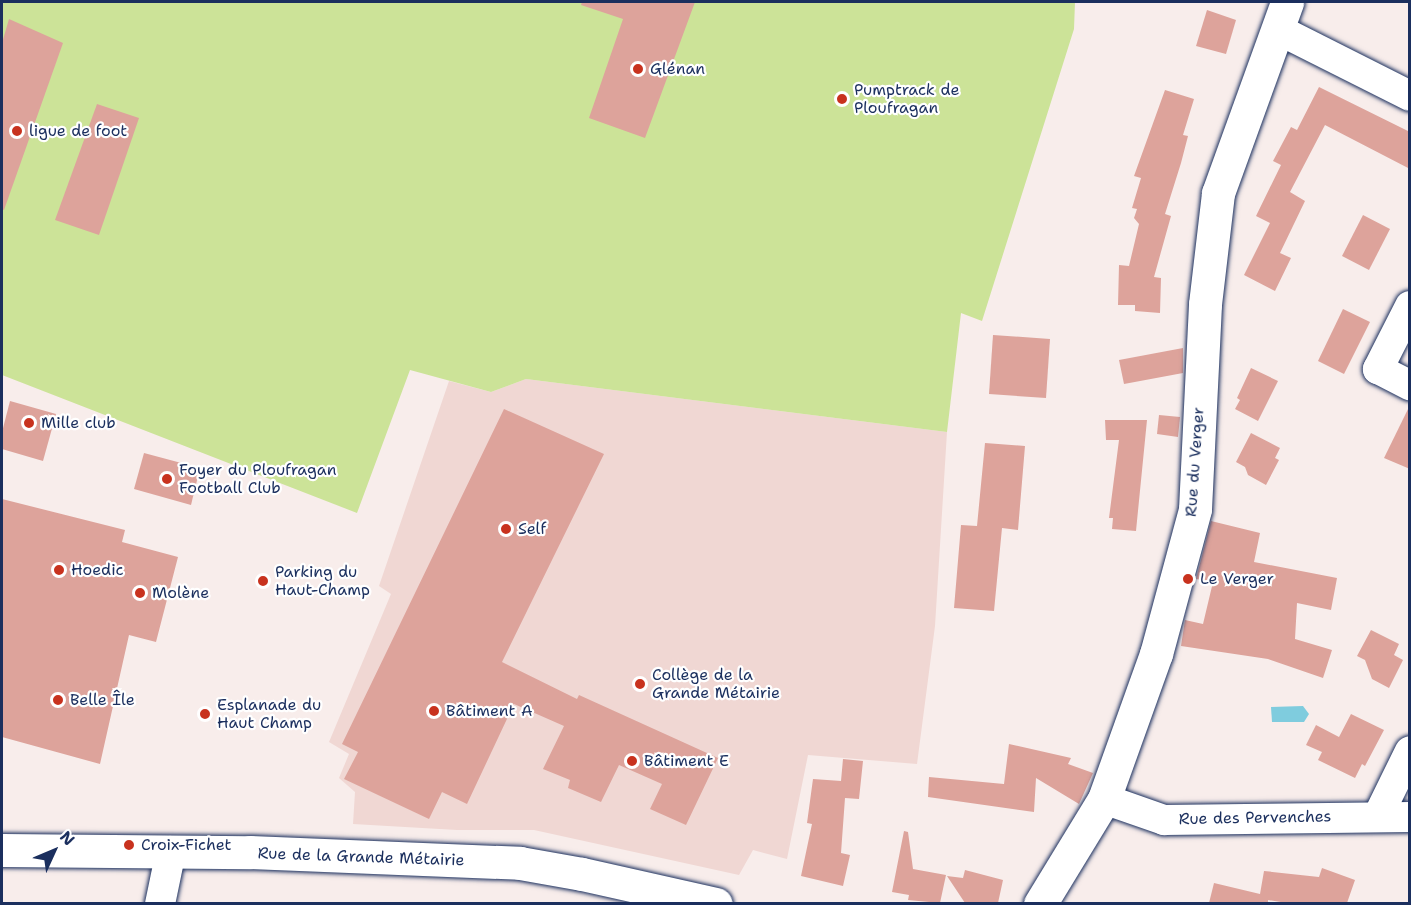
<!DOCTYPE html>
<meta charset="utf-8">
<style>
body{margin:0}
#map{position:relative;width:1411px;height:905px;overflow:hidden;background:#f8edeb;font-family:"Shantell Sans",sans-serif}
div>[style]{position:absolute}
.built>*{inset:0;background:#f0d7d3}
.green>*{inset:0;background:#cce398}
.water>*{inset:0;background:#7fccde}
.building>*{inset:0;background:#dda39b}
.roads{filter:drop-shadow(0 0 2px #1b2f5e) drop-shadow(0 0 2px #1b2f5e)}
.street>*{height:30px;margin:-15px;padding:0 15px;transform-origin:15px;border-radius:15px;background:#fff}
.secondary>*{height:33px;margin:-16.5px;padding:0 16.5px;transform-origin:16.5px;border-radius:16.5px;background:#fff}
.dots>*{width:16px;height:16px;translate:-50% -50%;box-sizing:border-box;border:3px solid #fff;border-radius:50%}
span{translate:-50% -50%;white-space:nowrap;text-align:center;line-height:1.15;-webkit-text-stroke:4.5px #fff;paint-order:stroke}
.poi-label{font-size:16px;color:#1b2f5e}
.left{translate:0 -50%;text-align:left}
.street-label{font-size:16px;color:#1b2f5e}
.frame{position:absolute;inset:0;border:3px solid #1b2f5e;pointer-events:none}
.north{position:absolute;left:24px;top:821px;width:60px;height:60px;-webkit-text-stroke:4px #fff;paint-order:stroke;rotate:46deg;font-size:16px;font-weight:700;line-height:24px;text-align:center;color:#1b2f5e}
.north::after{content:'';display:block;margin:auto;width:21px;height:27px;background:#1b2f5e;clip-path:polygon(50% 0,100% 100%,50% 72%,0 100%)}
</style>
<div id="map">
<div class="built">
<div style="clip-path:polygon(526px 379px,947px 432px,935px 626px,917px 764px,808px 755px,787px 859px,753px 850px,739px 875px,534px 830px,457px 830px,353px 824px,355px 792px,339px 778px,349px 754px,329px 742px,391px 594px,379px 586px,449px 381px,491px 392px)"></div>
</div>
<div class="green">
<div style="clip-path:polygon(2px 2px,1075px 2px,1074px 29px,982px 321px,961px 313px,947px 432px,526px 379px,491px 392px,410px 370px,357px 513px,2px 375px)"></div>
</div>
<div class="water">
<div style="clip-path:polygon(1303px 706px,1309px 714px,1304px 722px,1272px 722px,1271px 707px)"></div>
</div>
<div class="building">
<div style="clip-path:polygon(582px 2px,695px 2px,645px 138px,589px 118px,623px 19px,581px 5px)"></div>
<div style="clip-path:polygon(1207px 10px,1236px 20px,1226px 54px,1196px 46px)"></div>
<div style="clip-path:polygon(9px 19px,63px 43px,4px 210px,2px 209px,2px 43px)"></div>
<div style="clip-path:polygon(1319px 87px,1410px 132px,1410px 169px,1325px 125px,1290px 192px,1305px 201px,1280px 253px,1291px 258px,1275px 291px,1244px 275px,1270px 223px,1256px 216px,1281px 165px,1273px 161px,1291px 127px,1297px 130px)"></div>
<div style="clip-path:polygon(1165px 90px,1194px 99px,1183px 135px,1188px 136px,1181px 163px,1165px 214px,1171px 216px,1154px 277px,1161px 278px,1160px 313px,1135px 311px,1135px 305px,1118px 305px,1119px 265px,1129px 266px,1139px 224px,1134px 218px,1137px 209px,1132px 208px,1141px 178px,1134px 176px)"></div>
<div style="clip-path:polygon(97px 104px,139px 118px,99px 235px,55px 220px)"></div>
<div style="clip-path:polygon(1363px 215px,1390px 229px,1369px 270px,1342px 256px)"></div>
<div style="clip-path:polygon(1343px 309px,1370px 322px,1344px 374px,1318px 361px)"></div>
<div style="clip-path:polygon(993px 335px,1050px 339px,1046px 398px,989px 394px)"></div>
<div style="clip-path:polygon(1183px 348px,1183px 373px,1124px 384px,1119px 360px)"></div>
<div style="clip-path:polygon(1251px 368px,1278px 381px,1258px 421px,1235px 409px,1240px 400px,1237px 398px)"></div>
<div style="clip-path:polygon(10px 401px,56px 414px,43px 461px,2px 449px,2px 432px)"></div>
<div style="clip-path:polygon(1410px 405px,1410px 469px,1384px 458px)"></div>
<div style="clip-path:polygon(504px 409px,604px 454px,502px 662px,577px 699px,579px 695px,718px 758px,686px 825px,650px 809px,662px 784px,619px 765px,601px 802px,568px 788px,570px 780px,543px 769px,564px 726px,514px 704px,467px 804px,442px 792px,429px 819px,344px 779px,358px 752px,342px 744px)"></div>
<div style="clip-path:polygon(1159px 415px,1180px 417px,1178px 437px,1157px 434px)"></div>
<div style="clip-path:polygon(1105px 420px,1147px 420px,1136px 531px,1112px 529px,1113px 518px,1109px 518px,1119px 440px,1106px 440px)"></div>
<div style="clip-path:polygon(1251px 433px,1280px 448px,1275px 458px,1279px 460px,1266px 485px,1248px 475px,1245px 467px,1236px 462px)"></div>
<div style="clip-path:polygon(985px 443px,1025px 446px,1018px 530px,1002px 528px,994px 611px,954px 608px,961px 525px,977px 526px)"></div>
<div style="clip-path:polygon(144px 453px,200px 468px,191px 505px,134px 489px)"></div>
<div style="clip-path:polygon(2px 499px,125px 530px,122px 542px,178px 557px,156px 642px,129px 635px,100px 764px,2px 737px)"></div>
<div style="clip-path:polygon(1211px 521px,1260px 533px,1254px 562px,1337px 578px,1331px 610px,1297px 603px,1295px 639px,1332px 650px,1323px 678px,1268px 659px,1181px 646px,1185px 620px,1203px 624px,1213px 582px,1196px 579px)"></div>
<div style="clip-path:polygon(1371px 630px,1399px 644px,1394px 655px,1403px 660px,1389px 688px,1372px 679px,1365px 660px,1357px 656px)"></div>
<div style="clip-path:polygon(1351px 714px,1384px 730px,1365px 766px,1362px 764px,1355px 778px,1318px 760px,1322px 752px,1306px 745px,1316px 725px,1339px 737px)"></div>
<div style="clip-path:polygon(1009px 744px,1071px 758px,1068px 764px,1093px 773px,1079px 804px,1036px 778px,1034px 812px,928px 797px,929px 777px,1004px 784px)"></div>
<div style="clip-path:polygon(843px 759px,863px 761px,859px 799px,845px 798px,841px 853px,850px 855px,843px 886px,801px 876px,812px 824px,807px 823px,813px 779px,841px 781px)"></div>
<div style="clip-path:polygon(904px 831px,908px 832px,913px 869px,946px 875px,940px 903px,908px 900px,909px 895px,892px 892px)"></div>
<div style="clip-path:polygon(1322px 868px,1355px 880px,1347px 903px,1287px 903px,1268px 900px,1268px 903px,1209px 903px,1214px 883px,1260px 894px,1264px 871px,1319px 877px)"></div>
<div style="clip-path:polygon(965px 870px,1003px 880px,998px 903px,965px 903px,947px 876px,963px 878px)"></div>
</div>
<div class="roads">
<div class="street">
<div style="left:1279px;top:30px;width:147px;rotate:26.7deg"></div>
<div style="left:1410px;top:306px;width:71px;rotate:116.9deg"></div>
<div style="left:1378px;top:369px;width:36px;rotate:27deg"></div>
<div style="left:1104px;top:799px;width:64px;rotate:19.3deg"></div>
<div style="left:1164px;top:820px;width:246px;rotate:-0.7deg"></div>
<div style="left:1378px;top:816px;width:72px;rotate:-63.8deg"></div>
<div style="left:160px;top:904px;width:54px;rotate:-78.3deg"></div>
</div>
<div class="secondary">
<div style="left:2px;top:850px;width:248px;rotate:0.5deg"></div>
<div style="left:250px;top:852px;width:270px;rotate:2.3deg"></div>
<div style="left:520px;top:863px;width:63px;rotate:10.1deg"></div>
<div style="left:582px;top:874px;width:137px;rotate:12.6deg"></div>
<div style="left:1040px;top:904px;width:123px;rotate:-58.6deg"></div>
<div style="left:1104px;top:799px;width:154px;rotate:-70.3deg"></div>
<div style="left:1156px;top:654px;width:150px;rotate:-74.9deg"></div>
<div style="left:1195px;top:509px;width:205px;rotate:-87.2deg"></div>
<div style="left:1205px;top:304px;width:112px;rotate:-83.3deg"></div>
<div style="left:1218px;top:193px;width:203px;rotate:-70.1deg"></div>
</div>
</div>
<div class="dots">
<div style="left:638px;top:69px;background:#c8321e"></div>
<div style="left:842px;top:99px;background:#c8321e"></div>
<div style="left:17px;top:131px;background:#c8321e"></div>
<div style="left:29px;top:423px;background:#c8321e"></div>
<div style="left:167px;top:479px;background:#c8321e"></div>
<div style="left:506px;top:529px;background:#c8321e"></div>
<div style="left:59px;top:570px;background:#c8321e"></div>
<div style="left:1188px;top:579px;background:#c8321e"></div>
<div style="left:263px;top:581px;background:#c8321e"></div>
<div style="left:140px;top:593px;background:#c8321e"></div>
<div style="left:640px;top:684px;background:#c8321e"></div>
<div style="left:58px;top:700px;background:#c8321e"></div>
<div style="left:434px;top:711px;background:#c8321e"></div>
<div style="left:205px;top:714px;background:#c8321e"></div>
<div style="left:632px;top:761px;background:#c8321e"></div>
<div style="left:129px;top:845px;background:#c8321e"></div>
</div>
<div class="poi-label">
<span class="left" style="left:650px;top:69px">Glénan</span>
<span class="left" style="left:854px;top:99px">Pumptrack de<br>Ploufragan</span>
<span class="left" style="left:29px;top:131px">ligue de foot</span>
<span class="left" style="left:41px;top:423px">Mille club</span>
<span class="left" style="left:179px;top:479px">Foyer du Ploufragan<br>Football Club</span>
<span class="left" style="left:518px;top:529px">Self</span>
<span class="left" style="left:71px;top:570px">Hoedic</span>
<span class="left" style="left:275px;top:581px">Parking du<br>Haut-Champ</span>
<span class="left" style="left:1200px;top:579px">Le Verger</span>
<span class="left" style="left:152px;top:593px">Molène</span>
<span class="left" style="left:652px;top:684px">Collège de la<br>Grande Métairie</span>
<span class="left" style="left:70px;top:700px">Belle Île</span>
<span class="left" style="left:217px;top:714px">Esplanade du<br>Haut Champ</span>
<span class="left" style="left:446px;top:711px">Bâtiment A</span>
<span class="left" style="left:644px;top:761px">Bâtiment E</span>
<span class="left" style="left:141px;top:845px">Croix-Fichet</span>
</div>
<div class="street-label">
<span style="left:1195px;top:462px;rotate:-86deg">Rue du Verger</span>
<span style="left:1255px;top:818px;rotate:-1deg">Rue des Pervenches</span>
<span style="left:361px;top:857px;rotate:2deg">Rue de la Grande Métairie</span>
</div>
<div class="frame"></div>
<div class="north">N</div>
</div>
